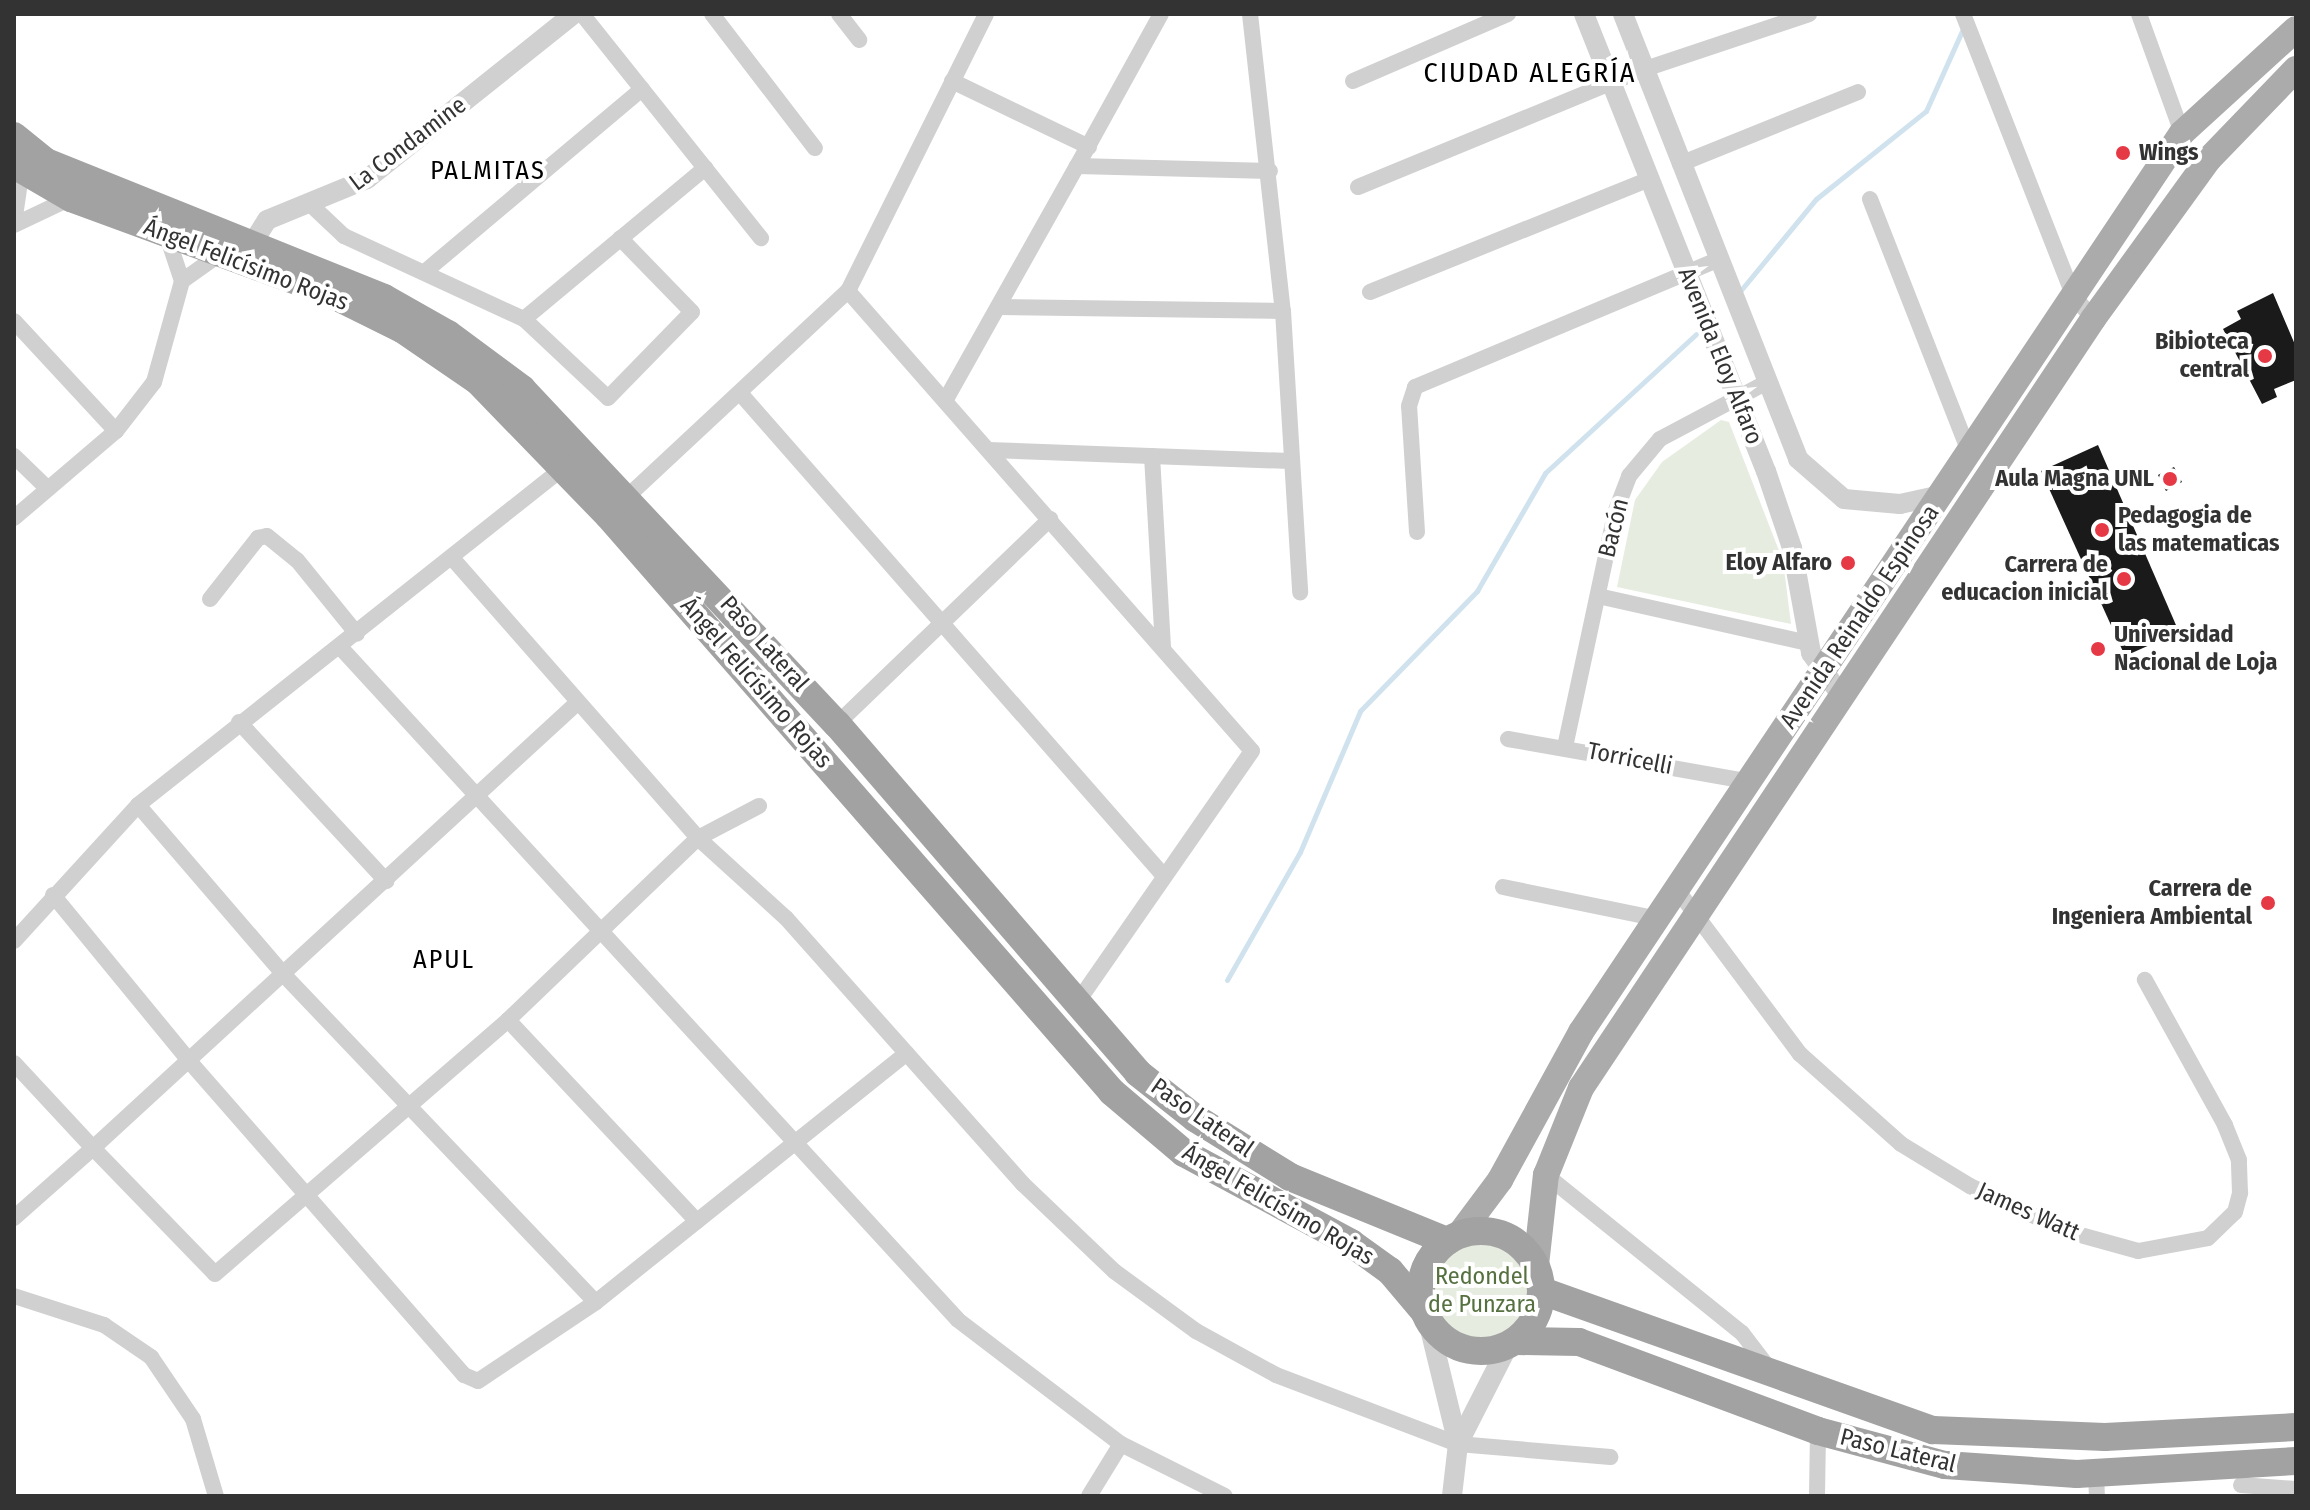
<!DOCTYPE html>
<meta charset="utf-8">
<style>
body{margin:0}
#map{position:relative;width:2310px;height:1510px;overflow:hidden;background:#fff;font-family:"Fira Sans Condensed",sans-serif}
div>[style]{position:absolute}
.green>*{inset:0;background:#e6ecdf}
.round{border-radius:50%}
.stream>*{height:5px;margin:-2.5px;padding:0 2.5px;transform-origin:2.5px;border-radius:2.5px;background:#cfe2ee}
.building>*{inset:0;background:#1a1a1a}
.minor>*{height:16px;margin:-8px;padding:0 8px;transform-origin:8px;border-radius:8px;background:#d0d0d0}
.tertiary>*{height:20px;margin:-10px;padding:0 10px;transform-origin:10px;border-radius:10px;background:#d0d0d0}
.primary>*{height:26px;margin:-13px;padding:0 13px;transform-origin:13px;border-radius:13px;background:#ababab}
.trunk>*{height:28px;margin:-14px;padding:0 14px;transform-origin:14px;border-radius:14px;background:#a2a2a2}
.trunk>.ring{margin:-14px;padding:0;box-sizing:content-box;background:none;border:28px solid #a2a2a2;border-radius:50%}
.dots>*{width:22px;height:22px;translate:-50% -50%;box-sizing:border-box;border:4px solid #fff;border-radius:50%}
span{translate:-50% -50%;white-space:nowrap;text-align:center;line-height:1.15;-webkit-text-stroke:8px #fff;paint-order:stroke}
.street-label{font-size:24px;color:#333}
.poi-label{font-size:24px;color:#333;font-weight:700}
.left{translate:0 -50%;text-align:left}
.right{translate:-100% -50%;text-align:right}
.park-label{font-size:24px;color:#56703f}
.neighbourhood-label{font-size:26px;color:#000;letter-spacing:2px}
.quarter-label{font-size:28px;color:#000;letter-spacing:2px}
.frame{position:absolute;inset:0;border:16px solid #333;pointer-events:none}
</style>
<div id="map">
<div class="green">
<div style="clip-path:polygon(1721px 420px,1729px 422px,1783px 561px,1791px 624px,1617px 587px,1635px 500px,1662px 462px)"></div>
<div class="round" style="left:1431px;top:1239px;width:104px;height:104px"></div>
</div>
<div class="stream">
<div style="left:1741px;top:290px;width:118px;rotate:-50.5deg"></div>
<div style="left:1816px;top:199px;width:141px;rotate:-38.7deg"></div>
<div style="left:1926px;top:111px;width:88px;rotate:-65.8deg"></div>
<div style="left:1227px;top:980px;width:147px;rotate:-60.3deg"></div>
<div style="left:1300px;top:852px;width:153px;rotate:-66.9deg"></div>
<div style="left:1360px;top:711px;width:168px;rotate:-45.7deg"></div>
<div style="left:1477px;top:591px;width:136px;rotate:-60deg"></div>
<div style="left:1545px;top:473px;width:205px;rotate:-42.6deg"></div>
</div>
<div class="building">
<div style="clip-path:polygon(2273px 293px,2296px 347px,2296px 380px,2274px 389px,2277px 397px,2262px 404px,2223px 329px,2241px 319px,2237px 311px)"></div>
<div style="clip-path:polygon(2098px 445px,2179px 632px,2125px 656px,2041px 471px)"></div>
<div style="clip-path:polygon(2174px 467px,2182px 482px,2166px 491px,2158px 475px)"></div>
</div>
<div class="minor">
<div style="left:582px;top:14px;width:287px;rotate:51.4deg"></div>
<div style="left:712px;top:14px;width:169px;rotate:52.5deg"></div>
<div style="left:839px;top:14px;width:33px;rotate:52deg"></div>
<div style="left:1161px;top:14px;width:174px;rotate:118.9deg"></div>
<div style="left:1077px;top:166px;width:193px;rotate:1.5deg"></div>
<div style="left:1250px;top:14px;width:299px;rotate:83.7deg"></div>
<div style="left:1283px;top:311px;width:282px;rotate:86.5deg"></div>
<div style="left:1963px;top:14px;width:302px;rotate:68.6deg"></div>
<div style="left:2073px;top:295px;width:31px;rotate:50deg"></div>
<div style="left:2139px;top:14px;width:127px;rotate:70.1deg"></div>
<div style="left:952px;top:81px;width:152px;rotate:25.7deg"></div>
<div style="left:1353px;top:81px;width:169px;rotate:-23.4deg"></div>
<div style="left:1680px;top:164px;width:192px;rotate:-22deg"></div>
<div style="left:1358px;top:187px;width:310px;rotate:-22.4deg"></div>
<div style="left:1645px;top:69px;width:173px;rotate:-18.5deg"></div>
<div style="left:1870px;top:199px;width:271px;rotate:68.6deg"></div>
<div style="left:310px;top:204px;width:47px;rotate:43.3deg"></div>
<div style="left:344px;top:236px;width:198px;rotate:24.8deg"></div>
<div style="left:524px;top:319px;width:115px;rotate:43.2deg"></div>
<div style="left:608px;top:398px;width:120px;rotate:-45.7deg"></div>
<div style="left:692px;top:312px;width:103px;rotate:-134.2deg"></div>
<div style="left:14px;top:223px;width:55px;rotate:-81.6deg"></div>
<div style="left:14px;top:225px;width:63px;rotate:-25.3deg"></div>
<div style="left:427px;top:270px;width:281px;rotate:-40.1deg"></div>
<div style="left:182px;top:281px;width:47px;rotate:-35.4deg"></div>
<div style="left:848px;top:291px;width:612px;rotate:48.71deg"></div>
<div style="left:1252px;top:751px;width:303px;rotate:124.8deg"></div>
<div style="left:1370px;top:292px;width:302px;rotate:-22deg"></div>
<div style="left:998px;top:307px;width:285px;rotate:0.8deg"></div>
<div style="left:524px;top:319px;width:236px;rotate:-39.8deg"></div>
<div style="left:14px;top:321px;width:150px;rotate:47.2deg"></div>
<div style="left:740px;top:393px;width:641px;rotate:48.73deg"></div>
<div style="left:945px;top:401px;width:270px;rotate:-60.7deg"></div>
<div style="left:988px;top:450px;width:303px;rotate:2.1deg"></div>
<div style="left:14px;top:456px;width:46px;rotate:44.1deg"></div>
<div style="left:1152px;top:456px;width:193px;rotate:86.7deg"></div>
<div style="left:628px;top:496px;width:301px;rotate:-43deg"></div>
<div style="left:848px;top:291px;width:309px;rotate:-63.5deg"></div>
<div style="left:14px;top:518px;width:134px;rotate:-40.5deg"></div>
<div style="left:116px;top:431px;width:62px;rotate:-52.2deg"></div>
<div style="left:154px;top:382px;width:105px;rotate:-74.5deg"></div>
<div style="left:182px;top:281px;width:47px;rotate:-108.4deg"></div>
<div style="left:1417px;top:532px;width:126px;rotate:-93.6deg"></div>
<div style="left:1409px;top:406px;width:20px;rotate:-72deg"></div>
<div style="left:1415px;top:387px;width:330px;rotate:-22.8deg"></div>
<div style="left:453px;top:559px;width:371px;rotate:48.7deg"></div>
<div style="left:698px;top:838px;width:119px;rotate:42.3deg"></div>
<div style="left:786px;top:918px;width:356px;rotate:48.3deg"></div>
<div style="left:1023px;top:1184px;width:126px;rotate:43.7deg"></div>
<div style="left:1114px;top:1271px;width:102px;rotate:36.2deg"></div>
<div style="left:1196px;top:1331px;width:91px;rotate:28.8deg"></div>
<div style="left:1276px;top:1375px;width:195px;rotate:20.8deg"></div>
<div style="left:1458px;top:1444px;width:153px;rotate:4.9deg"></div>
<div style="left:1598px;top:596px;width:216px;rotate:12.6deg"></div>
<div style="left:210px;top:599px;width:78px;rotate:-51.8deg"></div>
<div style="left:258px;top:538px;width:9px;rotate:-13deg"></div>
<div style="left:267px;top:536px;width:38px;rotate:39deg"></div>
<div style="left:297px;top:560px;width:95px;rotate:51deg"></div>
<div style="left:341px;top:648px;width:912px;rotate:47.44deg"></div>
<div style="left:958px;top:1320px;width:205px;rotate:37.3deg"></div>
<div style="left:1121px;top:1444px;width:116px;rotate:26.6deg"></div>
<div style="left:577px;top:703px;width:657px;rotate:137.4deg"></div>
<div style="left:93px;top:1148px;width:175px;rotate:45.9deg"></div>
<div style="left:215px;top:1274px;width:388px;rotate:-40.9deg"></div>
<div style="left:508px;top:1020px;width:263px;rotate:-43.8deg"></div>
<div style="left:698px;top:838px;width:69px;rotate:-27.7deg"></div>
<div style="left:239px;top:722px;width:217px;rotate:47.2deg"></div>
<div style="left:837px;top:724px;width:296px;rotate:-43.9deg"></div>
<div style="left:1508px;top:739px;width:248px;rotate:10deg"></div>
<div style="left:1565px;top:747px;width:239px;rotate:-77.9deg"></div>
<div style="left:1615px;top:513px;width:40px;rotate:-69deg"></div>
<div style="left:1629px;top:476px;width:48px;rotate:-50deg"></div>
<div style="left:1660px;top:439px;width:121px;rotate:-28deg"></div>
<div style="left:138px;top:805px;width:227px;rotate:49.3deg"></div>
<div style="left:286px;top:977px;width:449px;rotate:46.4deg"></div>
<div style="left:1503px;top:887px;width:159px;rotate:11.6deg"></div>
<div style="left:1678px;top:891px;width:204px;rotate:53.2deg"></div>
<div style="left:1800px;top:1054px;width:135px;rotate:41.7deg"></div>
<div style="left:1901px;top:1144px;width:81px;rotate:31.3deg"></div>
<div style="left:1970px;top:1186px;width:106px;rotate:25.1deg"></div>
<div style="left:2066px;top:1231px;width:75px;rotate:15.5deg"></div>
<div style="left:2138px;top:1251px;width:71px;rotate:-10.5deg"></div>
<div style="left:2208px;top:1238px;width:37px;rotate:-44deg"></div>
<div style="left:2235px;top:1212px;width:20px;rotate:-75deg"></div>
<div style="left:2240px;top:1193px;width:33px;rotate:-92deg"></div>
<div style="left:2239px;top:1160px;width:38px;rotate:-112deg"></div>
<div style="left:2225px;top:1125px;width:166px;rotate:-118.9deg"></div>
<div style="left:53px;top:895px;width:216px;rotate:50.6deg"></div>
<div style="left:190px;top:1062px;width:416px;rotate:48.8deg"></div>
<div style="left:464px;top:1375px;width:15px;rotate:23deg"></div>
<div style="left:478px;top:1381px;width:142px;rotate:-33.8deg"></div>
<div style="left:596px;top:1302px;width:398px;rotate:-38.7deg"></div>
<div style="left:14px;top:941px;width:184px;rotate:-47.6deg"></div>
<div style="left:138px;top:805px;width:542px;rotate:-38.41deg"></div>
<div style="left:508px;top:1020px;width:276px;rotate:46.8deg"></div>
<div style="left:14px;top:1063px;width:116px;rotate:47.1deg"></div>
<div style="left:93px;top:1148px;width:106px;rotate:138.5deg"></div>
<div style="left:1546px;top:1175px;width:252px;rotate:38.9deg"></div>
<div style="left:1742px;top:1333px;width:48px;rotate:52.7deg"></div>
<div style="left:14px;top:1296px;width:95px;rotate:17.9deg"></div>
<div style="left:104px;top:1325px;width:57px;rotate:34.2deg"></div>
<div style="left:151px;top:1357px;width:75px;rotate:55.9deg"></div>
<div style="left:193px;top:1419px;width:80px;rotate:73.4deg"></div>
<div style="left:2096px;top:1471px;width:25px;rotate:88deg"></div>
<div style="left:2241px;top:1485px;width:55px;rotate:4.2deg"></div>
<div style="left:1089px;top:1496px;width:61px;rotate:-58.4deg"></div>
<div style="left:1817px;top:1496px;width:65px;rotate:-89.1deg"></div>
</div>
<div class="tertiary">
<div style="left:1584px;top:14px;width:492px;rotate:68.3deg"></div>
<div style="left:1766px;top:471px;width:81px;rotate:71.3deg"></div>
<div style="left:1792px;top:548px;width:107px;rotate:79.7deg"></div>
<div style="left:1811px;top:653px;width:55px;rotate:54.6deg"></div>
<div style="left:1623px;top:14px;width:478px;rotate:68.5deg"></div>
<div style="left:1798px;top:459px;width:61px;rotate:41deg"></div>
<div style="left:1844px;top:499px;width:56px;rotate:5.1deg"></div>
<div style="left:1900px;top:504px;width:42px;rotate:-12.4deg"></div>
<div style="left:245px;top:255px;width:41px;rotate:-57.8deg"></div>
<div style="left:267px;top:220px;width:108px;rotate:-22.3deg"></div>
<div style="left:367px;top:179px;width:265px;rotate:-38.6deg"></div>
<div style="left:1428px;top:1321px;width:127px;rotate:76.3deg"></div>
<div style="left:1458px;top:1444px;width:52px;rotate:96.6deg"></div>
<div style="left:1458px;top:1444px;width:110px;rotate:-63deg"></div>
</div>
<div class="primary">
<div style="left:1459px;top:1235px;width:69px;rotate:-53.3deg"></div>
<div style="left:1500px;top:1180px;width:169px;rotate:-61.3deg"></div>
<div style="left:1581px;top:1032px;width:1081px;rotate:-56.24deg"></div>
<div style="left:2182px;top:133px;width:154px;rotate:-42.4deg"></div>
<div style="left:1536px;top:1265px;width:91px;rotate:-83.7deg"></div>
<div style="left:1546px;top:1175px;width:94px;rotate:-68.1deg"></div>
<div style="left:1581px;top:1088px;width:924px;rotate:-56.34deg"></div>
<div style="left:2093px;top:319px;width:198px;rotate:-54.1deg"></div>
<div style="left:2209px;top:159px;width:125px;rotate:-46deg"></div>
</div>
<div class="trunk">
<div style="left:14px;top:136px;width:41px;rotate:39.1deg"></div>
<div style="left:46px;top:162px;width:364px;rotate:21.9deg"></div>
<div style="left:384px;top:298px;width:73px;rotate:29.4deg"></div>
<div style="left:448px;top:334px;width:92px;rotate:36.6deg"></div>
<div style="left:522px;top:389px;width:460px;rotate:46.8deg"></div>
<div style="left:837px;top:724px;width:461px;rotate:49.2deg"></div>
<div style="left:1138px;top:1073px;width:73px;rotate:38.3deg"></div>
<div style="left:1195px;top:1118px;width:112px;rotate:31.8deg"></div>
<div style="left:1290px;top:1177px;width:170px;rotate:22.2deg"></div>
<div style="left:14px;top:165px;width:66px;rotate:30.1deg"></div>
<div style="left:71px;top:198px;width:275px;rotate:20.2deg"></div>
<div style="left:329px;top:293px;width:81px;rotate:26.3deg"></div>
<div style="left:402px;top:329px;width:92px;rotate:34.4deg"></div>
<div style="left:478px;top:381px;width:187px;rotate:45.9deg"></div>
<div style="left:608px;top:515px;width:766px;rotate:48.86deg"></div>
<div style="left:1112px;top:1092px;width:94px;rotate:40.3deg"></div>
<div style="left:1184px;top:1153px;width:190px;rotate:28.3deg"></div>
<div style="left:1351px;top:1243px;width:48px;rotate:35.7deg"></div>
<div style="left:1390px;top:1271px;width:51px;rotate:49.8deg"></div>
<div class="ring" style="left:1421px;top:1231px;width:92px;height:92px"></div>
<div style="left:1542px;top:1291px;width:415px;rotate:19.6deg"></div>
<div style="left:1933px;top:1430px;width:172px;rotate:2.3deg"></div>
<div style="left:2105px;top:1437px;width:191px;rotate:-3deg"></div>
<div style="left:1517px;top:1341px;width:62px;rotate:0.9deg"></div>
<div style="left:1579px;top:1342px;width:255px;rotate:20.4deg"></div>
<div style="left:1818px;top:1431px;width:131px;rotate:15deg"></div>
<div style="left:1945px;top:1465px;width:132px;rotate:3.9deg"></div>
<div style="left:2077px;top:1474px;width:219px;rotate:-3.4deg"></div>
</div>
<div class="dots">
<div style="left:2123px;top:153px;background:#e63946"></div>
<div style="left:2265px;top:356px;background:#e63946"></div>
<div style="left:2170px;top:479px;background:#e63946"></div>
<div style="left:2102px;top:530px;background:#e63946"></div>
<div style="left:1848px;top:563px;background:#e63946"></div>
<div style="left:2124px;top:579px;background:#e63946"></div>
<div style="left:2098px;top:649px;background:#e63946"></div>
<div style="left:2268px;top:903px;background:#e63946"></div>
</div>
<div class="street-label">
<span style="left:408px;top:144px;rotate:-37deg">La Condamine</span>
<span style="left:246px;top:265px;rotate:21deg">Ángel Felicísimo Rojas</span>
<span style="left:1720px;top:356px;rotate:68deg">Avenida Eloy Alfaro</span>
<span style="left:1614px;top:528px;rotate:-76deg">Bacón</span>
<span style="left:1860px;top:617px;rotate:-56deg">Avenida Reinaldo Espinosa</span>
<span style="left:764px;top:644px;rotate:48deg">Paso Lateral</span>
<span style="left:756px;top:683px;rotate:49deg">Ángel Felicísimo Rojas</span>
<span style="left:1630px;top:759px;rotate:11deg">Torricelli</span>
<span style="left:1202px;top:1118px;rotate:35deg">Paso Lateral</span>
<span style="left:1278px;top:1205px;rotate:30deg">Ángel Felicísimo Rojas</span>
<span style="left:2028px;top:1212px;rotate:24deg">James Watt</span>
<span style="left:1898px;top:1451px;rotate:14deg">Paso Lateral</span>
</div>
<div class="poi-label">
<span class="left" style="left:2139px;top:153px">Wings</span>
<span class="right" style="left:2249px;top:356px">Bibioteca<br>central</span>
<span class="right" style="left:2154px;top:479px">Aula Magna UNL</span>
<span class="left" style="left:2118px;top:530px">Pedagogia de<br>las matematicas</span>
<span class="right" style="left:1832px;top:563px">Eloy Alfaro</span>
<span class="right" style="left:2108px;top:579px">Carrera de<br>educacion inicial</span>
<span class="left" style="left:2114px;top:649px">Universidad<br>Nacional de Loja</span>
<span class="right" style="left:2252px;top:903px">Carrera de<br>Ingeniera Ambiental</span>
</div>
<div class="park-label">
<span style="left:1482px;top:1291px">Redondel<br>de Punzara</span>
</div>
<div class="neighbourhood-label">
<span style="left:488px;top:171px">PALMITAS</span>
<span style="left:444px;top:960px">APUL</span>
</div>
<div class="quarter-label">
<span style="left:1530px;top:73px">CIUDAD ALEGRÍA</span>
</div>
<div class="frame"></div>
</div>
